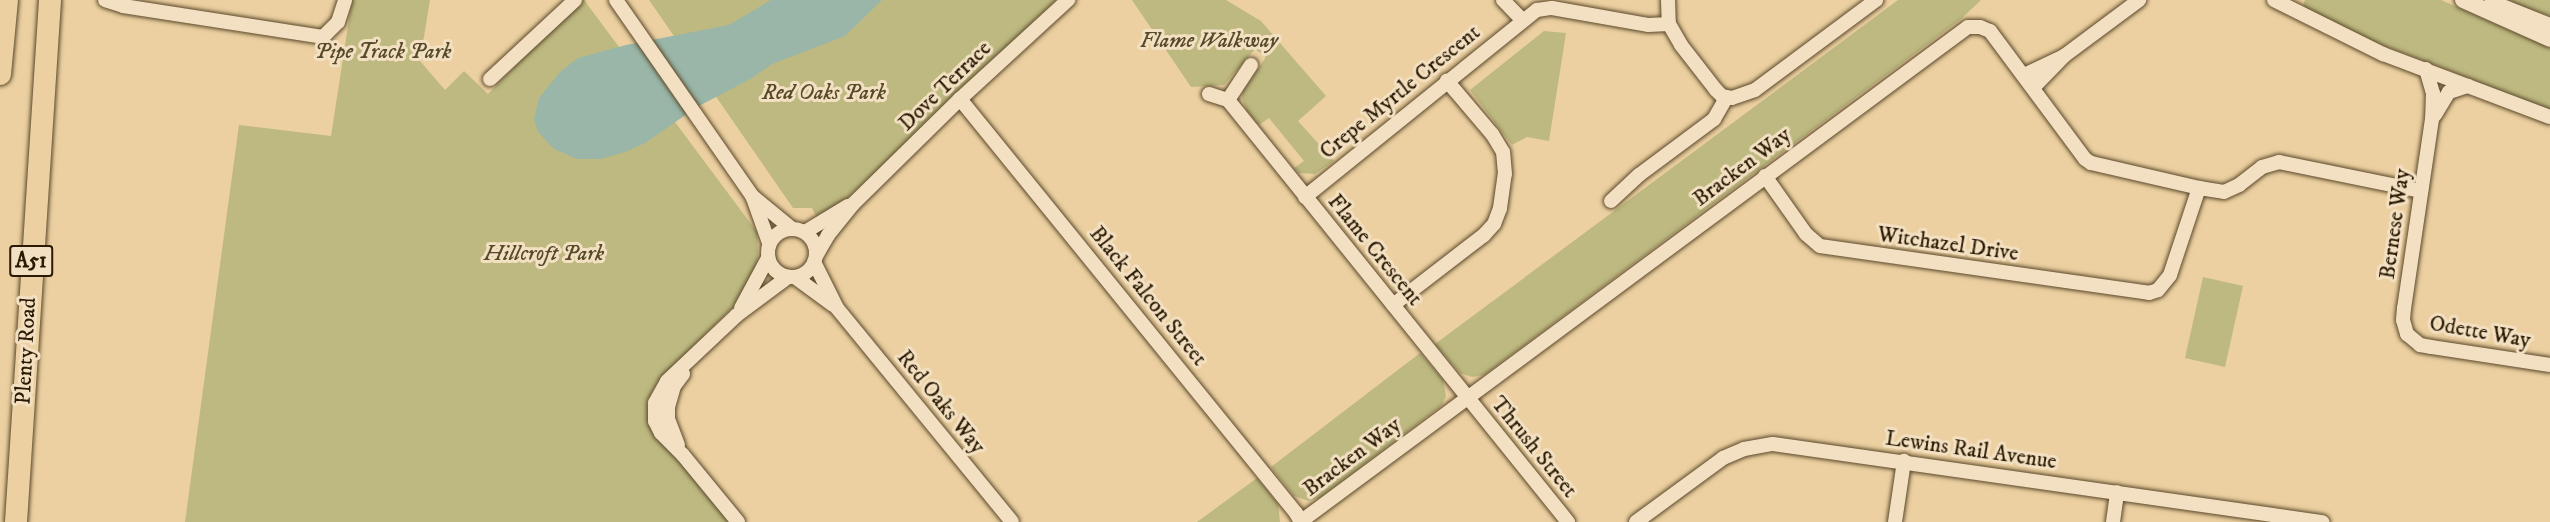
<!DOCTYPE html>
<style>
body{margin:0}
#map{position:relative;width:2550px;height:522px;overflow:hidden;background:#ecd0a1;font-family:"IM FELL DW Pica",serif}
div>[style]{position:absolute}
.green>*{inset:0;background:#bdb981}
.water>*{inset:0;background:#99b6a8}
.roads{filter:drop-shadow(0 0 2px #5a482a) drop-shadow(0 0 2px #5a482a)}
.minor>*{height:14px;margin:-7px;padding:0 7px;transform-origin:7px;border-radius:7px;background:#f3e0c2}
.minor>.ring{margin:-7px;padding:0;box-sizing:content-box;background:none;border:14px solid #f3e0c2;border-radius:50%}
.tertiary>*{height:16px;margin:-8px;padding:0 8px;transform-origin:8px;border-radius:8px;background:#f3e0c2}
.trunk>*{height:22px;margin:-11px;padding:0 11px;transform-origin:11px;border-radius:11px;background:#ecd0a1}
span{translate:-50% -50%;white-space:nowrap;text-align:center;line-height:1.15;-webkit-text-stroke:6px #f3e0c2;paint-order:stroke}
.shield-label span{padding:2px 4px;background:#f3e0c2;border:2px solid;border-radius:4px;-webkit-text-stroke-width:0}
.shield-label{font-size:21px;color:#2a1a03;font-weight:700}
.park-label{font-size:22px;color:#564a29;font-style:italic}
.street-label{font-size:22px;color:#2a1a03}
</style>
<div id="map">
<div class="green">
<div style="clip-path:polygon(352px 0,430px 0,420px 61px,445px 90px,464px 71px,488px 94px,580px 0,584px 0,757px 232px,758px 254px,756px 268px,744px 296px,658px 381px,647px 402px,650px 423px,659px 437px,729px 522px,185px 522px,239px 125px,331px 136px)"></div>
<div style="clip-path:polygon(649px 0,1056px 0,852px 194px,839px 205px,816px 216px,812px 208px,793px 208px)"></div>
<div style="clip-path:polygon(1132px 0,1226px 0,1261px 21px,1326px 96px,1298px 121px,1334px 161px,1315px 174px,1299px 173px,1294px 168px,1304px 161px,1269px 118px,1259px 125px,1247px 111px,1242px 98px,1243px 91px,1266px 57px,1255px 49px,1224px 85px,1191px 87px)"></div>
<div style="clip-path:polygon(1898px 0,1981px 0,1961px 19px,1484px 375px,1472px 377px,1460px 373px,1435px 344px)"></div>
<div style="clip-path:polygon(2305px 0,2441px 0,2550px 48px,2550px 109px,2372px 41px,2307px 9px,2303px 5px)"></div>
<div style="clip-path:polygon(2508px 0,2550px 0,2550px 16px,2527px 8px)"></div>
<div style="clip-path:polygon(1544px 31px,1566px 33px,1549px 141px,1527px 137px,1512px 145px,1470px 90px)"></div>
<div style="clip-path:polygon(2203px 277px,2243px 286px,2225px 367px,2185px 358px)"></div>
<div style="clip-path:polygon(1420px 353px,1443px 380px,1446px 396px,1442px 405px,1321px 497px,1309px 501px,1294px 496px,1271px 467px)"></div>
<div style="clip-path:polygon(1257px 478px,1278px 504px,1280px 522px,1197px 522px)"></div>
</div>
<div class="water">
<div style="clip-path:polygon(771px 0,882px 0,845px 36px,772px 64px,752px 78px,697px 107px,645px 143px,625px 152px,600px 159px,577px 159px,554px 149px,538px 132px,534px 119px,539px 98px,560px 72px,578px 58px,626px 45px,729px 25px)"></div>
</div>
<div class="roads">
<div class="minor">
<div style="left:105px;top:0;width:19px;rotate:18deg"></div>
<div style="left:123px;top:6px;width:202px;rotate:8.8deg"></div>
<div style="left:323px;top:37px;width:21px;rotate:-45deg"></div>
<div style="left:338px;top:22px;width:23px;rotate:-72deg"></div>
<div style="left:616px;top:0;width:239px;rotate:55.2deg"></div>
<div style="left:752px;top:196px;width:50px;rotate:39.4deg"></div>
<div style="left:1503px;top:0;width:28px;rotate:46deg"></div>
<div style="left:1668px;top:0;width:24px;rotate:88deg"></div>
<div style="left:1669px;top:24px;width:24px;rotate:60deg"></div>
<div style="left:1681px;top:45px;width:57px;rotate:52.1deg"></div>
<div style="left:1716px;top:90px;width:8px;rotate:45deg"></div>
<div style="left:1722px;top:96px;width:10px;rotate:11deg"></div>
<div style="left:1732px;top:98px;width:24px;rotate:-19deg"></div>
<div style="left:1755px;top:90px;width:151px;rotate:-36.6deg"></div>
<div style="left:2274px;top:0;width:122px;rotate:26.4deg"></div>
<div style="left:2383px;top:54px;width:178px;rotate:20.7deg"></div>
<div style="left:1251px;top:65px;width:42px;rotate:123.3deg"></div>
<div style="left:1228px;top:100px;width:542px;rotate:51.14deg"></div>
<div style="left:2426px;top:69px;width:25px;rotate:74deg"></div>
<div style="left:2433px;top:93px;width:26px;rotate:92deg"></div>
<div style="left:2432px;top:119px;width:191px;rotate:98.4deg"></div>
<div style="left:2404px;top:308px;width:12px;rotate:95deg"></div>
<div style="left:2403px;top:320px;width:15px;rotate:74deg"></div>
<div style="left:2407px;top:334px;width:17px;rotate:40deg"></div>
<div style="left:2420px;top:345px;width:11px;rotate:10deg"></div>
<div style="left:2431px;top:347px;width:120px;rotate:8.6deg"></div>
<div style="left:2024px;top:75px;width:42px;rotate:-25.3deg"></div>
<div style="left:490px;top:79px;width:116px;rotate:-42.9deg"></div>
<div style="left:2033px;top:88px;width:45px;rotate:-45.9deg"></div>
<div style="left:2064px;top:56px;width:94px;rotate:-36.7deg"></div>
<div style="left:1209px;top:94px;width:20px;rotate:18deg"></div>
<div style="left:960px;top:99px;width:533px;rotate:50.94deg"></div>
<div style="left:1296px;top:513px;width:10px;rotate:61deg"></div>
<div style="left:2435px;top:115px;width:27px;rotate:-59deg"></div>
<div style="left:2449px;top:92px;width:20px;rotate:-18deg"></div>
<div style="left:1765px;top:176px;width:71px;rotate:54.7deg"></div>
<div style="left:1806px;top:234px;width:18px;rotate:41deg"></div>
<div style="left:1820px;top:246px;width:332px;rotate:8.1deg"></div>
<div style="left:2149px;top:293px;width:9px;rotate:-18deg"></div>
<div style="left:2158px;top:290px;width:19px;rotate:-51deg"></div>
<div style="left:2170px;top:275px;width:92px;rotate:-71.6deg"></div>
<div style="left:2199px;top:188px;width:25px;rotate:9deg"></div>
<div style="left:2224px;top:192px;width:17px;rotate:-25deg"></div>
<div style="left:2239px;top:185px;width:29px;rotate:-38deg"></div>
<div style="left:2262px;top:167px;width:18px;rotate:-16deg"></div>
<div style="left:2279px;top:162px;width:145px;rotate:11.5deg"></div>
<div style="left:1305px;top:197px;width:298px;rotate:-38.9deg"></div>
<div style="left:1537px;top:10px;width:15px;rotate:-8deg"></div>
<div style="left:1552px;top:8px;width:97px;rotate:10deg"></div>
<div style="left:1648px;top:25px;width:21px;rotate:-3deg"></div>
<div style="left:753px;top:198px;width:48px;rotate:70.4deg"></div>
<div style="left:1611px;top:201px;width:38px;rotate:-43deg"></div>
<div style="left:1639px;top:175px;width:94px;rotate:-36.7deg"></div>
<div style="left:1714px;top:119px;width:24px;rotate:-60deg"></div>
<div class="ring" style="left:768px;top:229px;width:34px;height:34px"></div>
<div style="left:805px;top:232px;width:50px;rotate:-31.2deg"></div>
<div style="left:816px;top:256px;width:24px;rotate:-60deg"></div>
<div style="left:828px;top:235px;width:40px;rotate:-51deg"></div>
<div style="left:853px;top:204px;width:150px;rotate:-44.5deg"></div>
<div style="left:960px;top:99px;width:147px;rotate:-42.5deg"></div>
<div style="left:814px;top:262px;width:51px;rotate:63.4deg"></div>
<div style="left:837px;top:308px;width:276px;rotate:50.7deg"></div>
<div style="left:795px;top:277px;width:47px;rotate:36.4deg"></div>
<div style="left:1393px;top:305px;width:115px;rotate:-37.6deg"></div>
<div style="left:1484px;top:235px;width:15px;rotate:-48deg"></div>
<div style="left:1494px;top:224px;width:17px;rotate:-69deg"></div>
<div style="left:1500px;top:208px;width:34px;rotate:-82deg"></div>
<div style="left:1505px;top:174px;width:22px;rotate:-95deg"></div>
<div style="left:1503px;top:152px;width:21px;rotate:-121deg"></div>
<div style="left:1492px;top:134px;width:70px;rotate:-130.3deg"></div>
<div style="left:741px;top:308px;width:57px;rotate:-61.6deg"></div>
<div style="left:678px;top:445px;width:28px;rotate:-111deg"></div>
<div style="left:668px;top:419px;width:12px;rotate:-90deg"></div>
<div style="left:668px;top:407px;width:22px;rotate:-74deg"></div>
<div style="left:674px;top:386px;width:15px;rotate:-53deg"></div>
<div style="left:738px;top:522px;width:87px;rotate:-129.4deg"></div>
<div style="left:683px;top:455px;width:31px;rotate:-135deg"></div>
<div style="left:661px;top:433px;width:13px;rotate:-117deg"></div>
<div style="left:655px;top:421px;width:18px;rotate:-90deg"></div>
<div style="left:655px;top:403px;width:25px;rotate:-61deg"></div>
<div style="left:667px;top:381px;width:96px;rotate:-43.3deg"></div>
<div style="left:737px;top:315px;width:64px;rotate:-36.7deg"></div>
<div style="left:1300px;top:522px;width:831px;rotate:-36.54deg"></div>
<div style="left:1968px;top:27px;width:12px"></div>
<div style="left:1980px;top:27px;width:11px;rotate:22deg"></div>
<div style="left:1990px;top:31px;width:159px;rotate:53.4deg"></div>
<div style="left:2085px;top:159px;width:7px;rotate:34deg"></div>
<div style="left:2091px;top:163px;width:111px;rotate:13deg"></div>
<div style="left:1636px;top:522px;width:108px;rotate:-36.3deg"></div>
<div style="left:1723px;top:458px;width:23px;rotate:-23deg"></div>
<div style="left:1744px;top:449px;width:29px;rotate:-10deg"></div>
<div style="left:1773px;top:444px;width:555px;rotate:8.09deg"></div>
<div style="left:1895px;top:522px;width:62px;rotate:-81.6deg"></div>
<div style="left:2113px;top:522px;width:30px;rotate:-82deg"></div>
</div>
<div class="tertiary">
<div style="left:2463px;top:0;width:95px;rotate:24.1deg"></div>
<div style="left:2492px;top:3px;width:62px;rotate:21.6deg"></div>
</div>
<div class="trunk">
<div style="left:0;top:74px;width:74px;rotate:-84.6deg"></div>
<div style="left:16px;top:522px;width:523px;rotate:-86.27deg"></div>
</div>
</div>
<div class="shield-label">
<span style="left:31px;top:261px">A51</span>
</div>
<div class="park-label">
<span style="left:1209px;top:41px">Flame Walkway</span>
<span style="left:383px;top:52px">Pipe Track Park</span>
<span style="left:824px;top:93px">Red Oaks Park</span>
<span style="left:544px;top:254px">Hillcroft Park</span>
</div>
<div class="street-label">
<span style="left:945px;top:86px;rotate:-44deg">Dove Terrace</span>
<span style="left:1400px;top:92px;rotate:-39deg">Crepe Myrtle Crescent</span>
<span style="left:1742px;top:167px;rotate:-37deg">Bracken Way</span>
<span style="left:2395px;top:224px;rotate:-82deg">Bernese Way</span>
<span style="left:1948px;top:244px;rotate:8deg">Witchazel Drive</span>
<span style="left:1375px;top:250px;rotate:51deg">Flame Crescent</span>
<span style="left:1148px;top:296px;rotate:51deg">Black Falcon Street</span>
<span style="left:2480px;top:332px;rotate:10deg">Odette Way</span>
<span style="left:26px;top:351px;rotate:-87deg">Plenty Road</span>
<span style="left:941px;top:402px;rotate:51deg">Red Oaks Way</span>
<span style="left:1534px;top:447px;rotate:51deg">Thrush Street</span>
<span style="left:1971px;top:450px;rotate:8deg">Lewins Rail Avenue</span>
<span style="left:1352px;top:457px;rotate:-37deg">Bracken Way</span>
</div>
</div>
